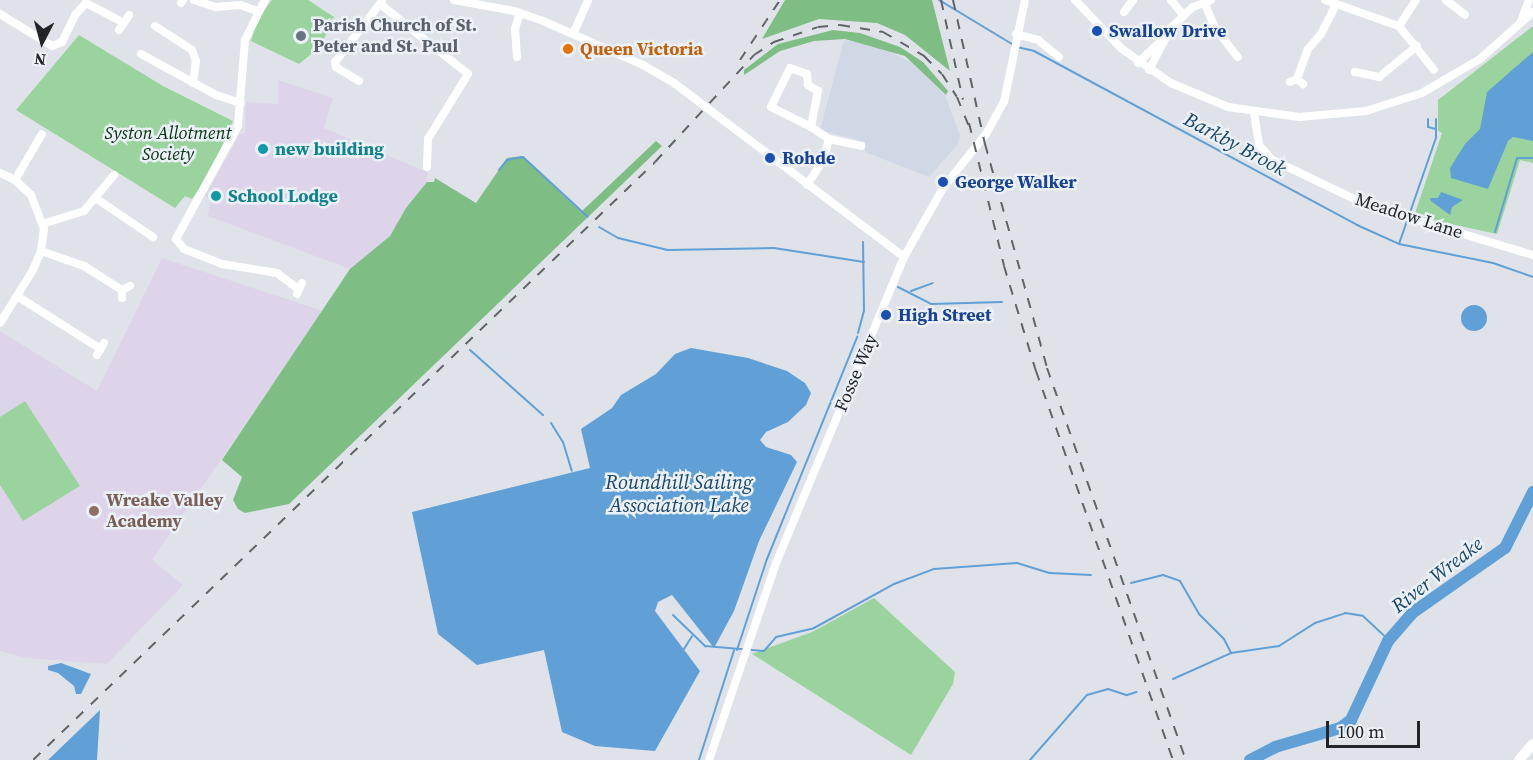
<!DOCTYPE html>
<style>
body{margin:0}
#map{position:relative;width:1533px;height:760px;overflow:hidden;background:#dfe3e9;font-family:"Source Serif 4",serif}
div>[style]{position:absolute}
.built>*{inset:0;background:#d0d8e5}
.education>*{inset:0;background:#ddd4ea}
.green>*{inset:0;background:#9bd39e}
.forest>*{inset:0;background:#7ebd83}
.water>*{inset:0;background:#60a0d7}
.round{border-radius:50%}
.stream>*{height:2px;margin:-1px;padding:0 1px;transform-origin:1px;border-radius:1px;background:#60a0d7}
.river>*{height:12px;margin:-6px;padding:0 6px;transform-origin:6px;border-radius:6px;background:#60a0d7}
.minor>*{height:8px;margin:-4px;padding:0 4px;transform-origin:4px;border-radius:4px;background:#fff}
.highway>*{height:10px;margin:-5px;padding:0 5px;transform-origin:5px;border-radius:5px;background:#fff}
.rail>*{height:2px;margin-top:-1px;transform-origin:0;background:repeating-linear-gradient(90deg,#616467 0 10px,transparent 0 20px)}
.dots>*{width:16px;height:16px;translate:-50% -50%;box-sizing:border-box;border:3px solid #ecf0f7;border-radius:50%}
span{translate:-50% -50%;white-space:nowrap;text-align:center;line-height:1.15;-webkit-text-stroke:5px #ecf0f7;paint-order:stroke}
.worship-label{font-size:18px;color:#5b616d;font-weight:700}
.left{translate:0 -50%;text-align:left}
.transit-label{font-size:18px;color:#164399;font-weight:700}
.food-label{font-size:18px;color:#c56008;font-weight:700}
.park-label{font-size:18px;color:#05340f;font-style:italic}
.culture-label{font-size:18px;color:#0d838f;font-weight:700}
.street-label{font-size:18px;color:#222426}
.education-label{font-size:18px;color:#785e54;font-weight:700}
.water-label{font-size:20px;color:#17466b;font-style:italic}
.north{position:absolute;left:12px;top:12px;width:60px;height:60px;-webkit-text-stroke:4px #ecf0f7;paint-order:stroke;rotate:186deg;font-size:16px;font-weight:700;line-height:24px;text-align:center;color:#222426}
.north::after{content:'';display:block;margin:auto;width:21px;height:27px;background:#222426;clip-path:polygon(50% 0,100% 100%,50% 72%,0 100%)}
.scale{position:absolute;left:1326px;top:721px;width:94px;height:27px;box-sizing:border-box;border:3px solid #222426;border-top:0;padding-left:8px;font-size:18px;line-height:21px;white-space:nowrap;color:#222426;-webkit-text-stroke:4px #ecf0f7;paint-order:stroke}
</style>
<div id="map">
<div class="built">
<div style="clip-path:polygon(844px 40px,878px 46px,911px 62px,945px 95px,960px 136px,958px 144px,929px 177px,865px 152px,865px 142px,820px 130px)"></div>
</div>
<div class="education">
<div style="clip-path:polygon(278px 80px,333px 98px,324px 128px,427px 172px,427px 182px,406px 208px,390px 236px,350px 269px,208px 216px,210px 200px,205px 196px,240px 134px,245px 133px,246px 102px,278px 104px)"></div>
<div style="clip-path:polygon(162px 258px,323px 311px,152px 560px,183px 585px,107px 664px,25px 658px,0 651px,0 331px,97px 391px)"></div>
</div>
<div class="green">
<div style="clip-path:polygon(272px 0,308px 0,334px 17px,320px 47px,299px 64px,251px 41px,257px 20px)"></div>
<div style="clip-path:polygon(1533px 26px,1533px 163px,1520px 160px,1497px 234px,1414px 216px,1442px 133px,1438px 131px,1438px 100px)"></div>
<div style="clip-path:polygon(79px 35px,163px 86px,233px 121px,210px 173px,192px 199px,185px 196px,175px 208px,16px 110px)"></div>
<div style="clip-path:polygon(25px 401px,80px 486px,23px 521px,0 485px,0 417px)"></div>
<div style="clip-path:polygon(874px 598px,955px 672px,953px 684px,911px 755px,752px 654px,812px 632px)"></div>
</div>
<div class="forest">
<div style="clip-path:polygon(785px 0,932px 0,950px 71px,905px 35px,877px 23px,819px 19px,762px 39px)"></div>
<div style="clip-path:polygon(833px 30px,860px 33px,900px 47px,923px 62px,948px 91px,946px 95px,905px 56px,845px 39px,814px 41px,780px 51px,744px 75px,744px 70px,778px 44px)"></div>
<div style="clip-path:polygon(656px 141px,662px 146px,289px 504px,245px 513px,238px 509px,233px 500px,242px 477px,222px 460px,350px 269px,390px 236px,406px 208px,427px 182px,434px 182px,435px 178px,476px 203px,507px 158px,522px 156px,581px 212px)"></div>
</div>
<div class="water">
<div style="clip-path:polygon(1533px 52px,1533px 141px,1513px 137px,1508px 141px,1488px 189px,1451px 178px,1450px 168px,1465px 144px,1480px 129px,1487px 92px)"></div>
<div style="clip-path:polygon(1441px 192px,1463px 200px,1452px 207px,1450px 215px,1431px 201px,1430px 198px,1438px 198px)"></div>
<div class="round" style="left:1461px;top:305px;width:26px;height:26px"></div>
<div style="clip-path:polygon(691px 348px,748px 358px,787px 371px,805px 383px,811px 393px,806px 405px,788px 422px,766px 432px,760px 440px,766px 447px,791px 455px,797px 462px,759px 541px,734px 611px,714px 648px,672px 595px,658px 602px,655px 611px,700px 671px,655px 751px,595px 746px,562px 732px,544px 650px,477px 665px,438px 634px,412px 512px,590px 468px,581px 429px,612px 408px,621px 395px,656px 374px,675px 354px)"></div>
<div style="clip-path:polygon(61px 663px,91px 674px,81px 694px,76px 694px,74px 686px,58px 673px,48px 670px,48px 666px)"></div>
<div style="clip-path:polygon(100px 710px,97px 760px,48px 760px)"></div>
</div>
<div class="stream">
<div style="left:939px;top:0;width:91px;rotate:31.1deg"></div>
<div style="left:1017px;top:47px;width:17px;rotate:13deg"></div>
<div style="left:1034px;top:51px;width:367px;rotate:28.3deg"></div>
<div style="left:1357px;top:225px;width:46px;rotate:24.3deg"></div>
<div style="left:1399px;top:244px;width:96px;rotate:11.4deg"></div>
<div style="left:1493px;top:263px;width:42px;rotate:19.3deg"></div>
<div style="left:1428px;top:119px;width:8px;rotate:90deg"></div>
<div style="left:1428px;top:127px;width:8px;rotate:14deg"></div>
<div style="left:499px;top:170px;width:13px;rotate:-51deg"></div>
<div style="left:507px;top:160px;width:16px;rotate:-11deg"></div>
<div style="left:523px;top:157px;width:88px;rotate:42.7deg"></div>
<div style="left:599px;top:227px;width:22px;rotate:30deg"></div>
<div style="left:618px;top:238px;width:51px;rotate:13.5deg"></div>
<div style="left:668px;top:250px;width:106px;rotate:-1.1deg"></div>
<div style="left:774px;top:248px;width:91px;rotate:8.8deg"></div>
<div style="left:1495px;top:232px;width:77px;rotate:-73.4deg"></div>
<div style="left:1517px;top:158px;width:16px"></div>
<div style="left:1399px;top:244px;width:112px;rotate:-70.8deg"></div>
<div style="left:1436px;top:138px;width:19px;rotate:-90deg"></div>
<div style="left:898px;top:287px;width:37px;rotate:27deg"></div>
<div style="left:931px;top:304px;width:71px;rotate:-1.6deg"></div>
<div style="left:911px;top:291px;width:23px;rotate:-20deg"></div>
<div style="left:858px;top:333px;width:23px;rotate:-75deg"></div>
<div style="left:864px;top:311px;width:69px;rotate:-90.8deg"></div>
<div style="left:470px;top:350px;width:98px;rotate:41.7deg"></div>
<div style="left:551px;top:423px;width:22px;rotate:58deg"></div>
<div style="left:563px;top:442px;width:30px;rotate:73deg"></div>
<div style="left:1131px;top:583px;width:33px;rotate:-14deg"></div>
<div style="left:1163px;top:575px;width:18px;rotate:19deg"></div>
<div style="left:1180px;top:581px;width:39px;rotate:60deg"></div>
<div style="left:1200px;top:615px;width:34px;rotate:45deg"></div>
<div style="left:1224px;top:639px;width:16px;rotate:63deg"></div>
<div style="left:1231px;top:653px;width:49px;rotate:-8.3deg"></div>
<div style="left:1279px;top:646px;width:43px;rotate:-32.6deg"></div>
<div style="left:1315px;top:623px;width:32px;rotate:-18deg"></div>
<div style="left:1345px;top:613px;width:18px;rotate:9deg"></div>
<div style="left:1363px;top:616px;width:35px;rotate:43deg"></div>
<div style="left:673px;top:615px;width:45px;rotate:44.1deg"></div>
<div style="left:705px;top:646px;width:59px;rotate:4.8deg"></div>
<div style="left:764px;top:651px;width:18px;rotate:-49deg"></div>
<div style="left:776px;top:637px;width:39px;rotate:-13deg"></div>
<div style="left:814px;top:628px;width:91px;rotate:-28.8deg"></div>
<div style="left:894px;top:584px;width:43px;rotate:-20.6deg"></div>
<div style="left:934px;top:569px;width:83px;rotate:-4.1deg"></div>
<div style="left:1017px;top:563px;width:34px;rotate:17deg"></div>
<div style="left:1050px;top:573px;width:41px;rotate:2.8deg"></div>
<div style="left:684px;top:649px;width:15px;rotate:-58deg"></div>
<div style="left:737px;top:650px;width:96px;rotate:-71.8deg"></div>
<div style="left:767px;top:559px;width:240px;rotate:-67.9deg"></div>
<div style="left:1173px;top:679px;width:64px;rotate:-24.1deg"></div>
<div style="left:699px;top:760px;width:115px;rotate:-72.3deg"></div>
<div style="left:1030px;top:760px;width:86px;rotate:-48.8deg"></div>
<div style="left:1087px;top:695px;width:22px;rotate:-16deg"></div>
<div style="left:1108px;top:689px;width:20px;rotate:18deg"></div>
<div style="left:1127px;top:695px;width:10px;rotate:-17deg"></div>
</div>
<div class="river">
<div style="left:1250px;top:760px;width:28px;rotate:-27deg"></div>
<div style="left:1275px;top:747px;width:68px;rotate:-16.3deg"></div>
<div style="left:1340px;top:728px;width:14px;rotate:-36deg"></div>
<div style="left:1351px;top:720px;width:87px;rotate:-64.9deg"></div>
<div style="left:1388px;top:641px;width:37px;rotate:-49deg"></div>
<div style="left:1412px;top:613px;width:113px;rotate:-35deg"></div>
<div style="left:1505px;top:548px;width:63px;rotate:-63.4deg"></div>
</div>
<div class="minor">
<div style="left:194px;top:0;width:23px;rotate:18deg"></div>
<div style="left:216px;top:7px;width:24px;rotate:-5deg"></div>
<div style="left:240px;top:5px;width:18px;rotate:19deg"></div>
<div style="left:265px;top:0;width:45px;rotate:116.6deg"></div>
<div style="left:245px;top:40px;width:86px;rotate:94.7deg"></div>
<div style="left:238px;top:126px;width:129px;rotate:118.8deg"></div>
<div style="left:176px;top:239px;width:13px;rotate:51deg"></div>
<div style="left:184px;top:249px;width:41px;rotate:21.5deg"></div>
<div style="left:222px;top:264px;width:56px;rotate:9.3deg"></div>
<div style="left:277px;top:273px;width:25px;rotate:37deg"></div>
<div style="left:454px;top:0;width:61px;rotate:10.4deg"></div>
<div style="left:514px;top:11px;width:31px;rotate:19deg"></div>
<div style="left:543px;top:21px;width:109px;rotate:23.7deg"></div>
<div style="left:643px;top:65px;width:36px;rotate:30deg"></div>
<div style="left:674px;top:83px;width:288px;rotate:37.1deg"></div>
<div style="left:1075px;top:0;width:68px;rotate:46.2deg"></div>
<div style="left:1122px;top:49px;width:60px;rotate:34.8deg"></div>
<div style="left:1171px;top:83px;width:62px;rotate:22.8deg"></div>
<div style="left:1228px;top:107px;width:72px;rotate:8deg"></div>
<div style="left:1299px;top:117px;width:67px;rotate:-5.1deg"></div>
<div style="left:1366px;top:111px;width:59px;rotate:-17.8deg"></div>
<div style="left:1422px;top:93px;width:67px;rotate:-30.4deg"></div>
<div style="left:1480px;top:59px;width:71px;rotate:-41.6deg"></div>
<div style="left:1171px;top:0;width:19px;rotate:51deg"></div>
<div style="left:1325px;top:0;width:78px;rotate:19.4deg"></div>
<div style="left:1399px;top:26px;width:56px;rotate:51.5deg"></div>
<div style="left:1446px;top:0;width:24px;rotate:38deg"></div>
<div style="left:1204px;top:2px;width:28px;rotate:67deg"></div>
<div style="left:1215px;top:28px;width:37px;rotate:52deg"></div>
<div style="left:181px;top:3px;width:4px;rotate:-56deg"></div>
<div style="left:380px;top:4px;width:112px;rotate:38.5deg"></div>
<div style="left:468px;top:74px;width:76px;rotate:121.6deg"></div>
<div style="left:428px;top:139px;width:28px;rotate:92deg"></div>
<div style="left:1124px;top:12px;width:15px;rotate:-53deg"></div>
<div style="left:0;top:14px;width:61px;rotate:31.6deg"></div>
<div style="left:52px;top:46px;width:11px;rotate:-22deg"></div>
<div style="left:62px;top:42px;width:30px;rotate:-64deg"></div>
<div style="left:75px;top:15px;width:16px;rotate:-47deg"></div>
<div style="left:86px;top:3px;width:43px;rotate:27.8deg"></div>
<div style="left:1521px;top:21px;width:22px;rotate:-69deg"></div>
<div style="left:155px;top:26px;width:44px;rotate:33deg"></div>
<div style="left:192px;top:50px;width:12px;rotate:70deg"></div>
<div style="left:196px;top:61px;width:22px;rotate:98deg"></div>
<div style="left:1399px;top:26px;width:31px;rotate:-57deg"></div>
<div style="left:119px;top:30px;width:18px;rotate:-56deg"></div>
<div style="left:574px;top:32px;width:35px;rotate:-66deg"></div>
<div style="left:1016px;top:34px;width:23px;rotate:15deg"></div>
<div style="left:1038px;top:40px;width:27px;rotate:39deg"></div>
<div style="left:141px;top:54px;width:85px;rotate:28.7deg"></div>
<div style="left:216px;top:95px;width:26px;rotate:18deg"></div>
<div style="left:517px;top:57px;width:28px;rotate:-94deg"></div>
<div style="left:515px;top:29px;width:17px;rotate:-73deg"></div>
<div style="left:1138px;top:63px;width:33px;rotate:-44deg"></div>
<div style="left:1149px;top:70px;width:47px;rotate:-62.4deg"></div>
<div style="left:1171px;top:28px;width:30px;rotate:-44deg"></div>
<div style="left:1193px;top:7px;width:19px;rotate:-21deg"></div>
<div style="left:1355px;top:72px;width:25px;rotate:12deg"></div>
<div style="left:1379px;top:77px;width:49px;rotate:-39.2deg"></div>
<div style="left:1297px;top:79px;width:32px;rotate:-70deg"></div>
<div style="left:1308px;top:49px;width:20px;rotate:-49deg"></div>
<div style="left:1321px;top:34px;width:31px;rotate:-63deg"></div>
<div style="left:359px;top:81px;width:27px;rotate:-149deg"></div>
<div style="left:336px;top:67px;width:5px;rotate:-101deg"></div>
<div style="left:335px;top:62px;width:77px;rotate:-52.4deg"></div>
<div style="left:1290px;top:82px;width:8px;rotate:-23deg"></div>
<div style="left:1297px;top:79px;width:8px;rotate:40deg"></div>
<div style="left:1254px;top:113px;width:32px;rotate:81deg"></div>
<div style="left:1259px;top:145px;width:18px;rotate:49deg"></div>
<div style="left:1271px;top:159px;width:106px;rotate:25.6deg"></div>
<div style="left:1367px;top:205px;width:173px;rotate:16.8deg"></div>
<div style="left:829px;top:139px;width:33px;rotate:12deg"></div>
<div style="left:0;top:173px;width:17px;rotate:25deg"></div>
<div style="left:15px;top:180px;width:22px;rotate:43deg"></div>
<div style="left:31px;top:195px;width:36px;rotate:69deg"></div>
<div style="left:44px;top:229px;width:22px;rotate:98deg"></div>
<div style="left:41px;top:251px;width:21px;rotate:113deg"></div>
<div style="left:33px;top:270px;width:62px;rotate:121.9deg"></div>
<div style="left:15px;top:180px;width:53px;rotate:-59.6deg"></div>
<div style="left:807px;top:185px;width:30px;rotate:-57deg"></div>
<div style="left:823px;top:160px;width:22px;rotate:-74deg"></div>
<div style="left:829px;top:139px;width:22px;rotate:-146deg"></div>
<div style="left:811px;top:127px;width:37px;rotate:-79deg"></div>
<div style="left:818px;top:91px;width:12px;rotate:-149deg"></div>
<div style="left:808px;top:85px;width:11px;rotate:-95deg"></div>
<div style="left:807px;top:74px;width:18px;rotate:-161deg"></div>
<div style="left:790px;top:68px;width:43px;rotate:116deg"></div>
<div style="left:771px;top:107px;width:45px;rotate:26.6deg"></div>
<div style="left:97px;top:199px;width:68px;rotate:34.2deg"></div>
<div style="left:42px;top:224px;width:44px;rotate:-17.2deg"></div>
<div style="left:84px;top:211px;width:47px;rotate:-50.2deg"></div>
<div style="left:41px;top:251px;width:46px;rotate:19.2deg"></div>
<div style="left:84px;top:266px;width:45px;rotate:32.3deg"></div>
<div style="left:297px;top:294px;width:12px;rotate:-66deg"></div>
<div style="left:17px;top:296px;width:97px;rotate:32.4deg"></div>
<div style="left:122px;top:298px;width:8px;rotate:-90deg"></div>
<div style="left:122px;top:290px;width:9px;rotate:-27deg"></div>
<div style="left:97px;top:355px;width:14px;rotate:-60deg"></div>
<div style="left:709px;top:760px;width:208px;rotate:-71.2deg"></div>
<div style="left:776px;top:563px;width:332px;rotate:-67.3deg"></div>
<div style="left:904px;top:257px;width:79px;rotate:-60.5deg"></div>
<div style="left:943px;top:188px;width:69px;rotate:-51.5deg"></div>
<div style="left:986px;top:134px;width:37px;rotate:-61deg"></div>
<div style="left:1004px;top:102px;width:104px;rotate:-78.4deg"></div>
</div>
<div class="highway">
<div style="left:1519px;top:760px;width:21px;rotate:-49deg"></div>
</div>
<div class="rail">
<div style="left:941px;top:0;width:102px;rotate:77.6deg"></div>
<div style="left:953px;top:0;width:148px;rotate:77.5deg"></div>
<div style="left:985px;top:144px;width:232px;rotate:74.5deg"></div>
<div style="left:1047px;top:368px;width:416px;rotate:70.5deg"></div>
<div style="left:740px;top:60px;width:72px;rotate:-56.3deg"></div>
<div style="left:969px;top:123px;width:147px;rotate:76.2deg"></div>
<div style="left:1004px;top:266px;width:110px;rotate:73.1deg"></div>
<div style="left:1036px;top:371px;width:412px;rotate:70.6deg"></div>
<div style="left:33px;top:760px;width:863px;rotate:-43.87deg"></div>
<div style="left:655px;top:162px;width:146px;rotate:-47.2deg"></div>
<div style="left:754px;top:55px;width:24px;rotate:-33deg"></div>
<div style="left:774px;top:42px;width:46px;rotate:-18.8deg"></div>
<div style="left:818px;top:27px;width:22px;rotate:-5deg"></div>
<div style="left:840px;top:25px;width:44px;rotate:9.2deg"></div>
<div style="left:883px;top:32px;width:48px;rotate:30.3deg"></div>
<div style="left:924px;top:56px;width:25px;rotate:45deg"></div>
<div style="left:942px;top:74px;width:27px;rotate:57deg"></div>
<div style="left:957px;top:97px;width:35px;rotate:68deg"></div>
</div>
<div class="dots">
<div style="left:1097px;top:31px;background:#1a4fb4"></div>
<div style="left:301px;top:36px;background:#6b7280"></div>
<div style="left:568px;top:49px;background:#e8710a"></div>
<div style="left:263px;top:149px;background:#0f9aa8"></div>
<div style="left:770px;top:158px;background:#1a4fb4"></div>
<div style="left:943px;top:182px;background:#1a4fb4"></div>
<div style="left:216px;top:196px;background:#0f9aa8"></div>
<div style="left:886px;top:315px;background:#1a4fb4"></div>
<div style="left:94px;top:511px;background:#8d6e63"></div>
</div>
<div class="worship-label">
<span class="left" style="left:313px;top:36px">Parish Church of St.<br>Peter and St. Paul</span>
</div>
<div class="transit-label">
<span class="left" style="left:1109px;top:31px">Swallow Drive</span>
<span class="left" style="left:782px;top:158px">Rohde</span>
<span class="left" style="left:955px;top:182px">George Walker</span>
<span class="left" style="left:898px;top:315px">High Street</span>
</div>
<div class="food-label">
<span class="left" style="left:580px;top:49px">Queen Victoria</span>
</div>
<div class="park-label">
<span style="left:168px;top:144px">Syston Allotment<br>Society</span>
</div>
<div class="culture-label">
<span class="left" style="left:275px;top:149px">new building</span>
<span class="left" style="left:228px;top:196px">School Lodge</span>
</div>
<div class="street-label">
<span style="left:1409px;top:216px;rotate:18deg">Meadow Lane</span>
<span style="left:856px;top:373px;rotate:-67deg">Fosse Way</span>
</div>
<div class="education-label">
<span class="left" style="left:106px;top:511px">Wreake Valley<br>Academy</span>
</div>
<div class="water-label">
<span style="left:1235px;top:144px;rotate:28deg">Barkby Brook</span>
<span style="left:679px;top:494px">Roundhill Sailing<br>Association Lake</span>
<span style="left:1437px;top:575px;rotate:-38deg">River Wreake</span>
</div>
<div class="north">N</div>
<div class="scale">100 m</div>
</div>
